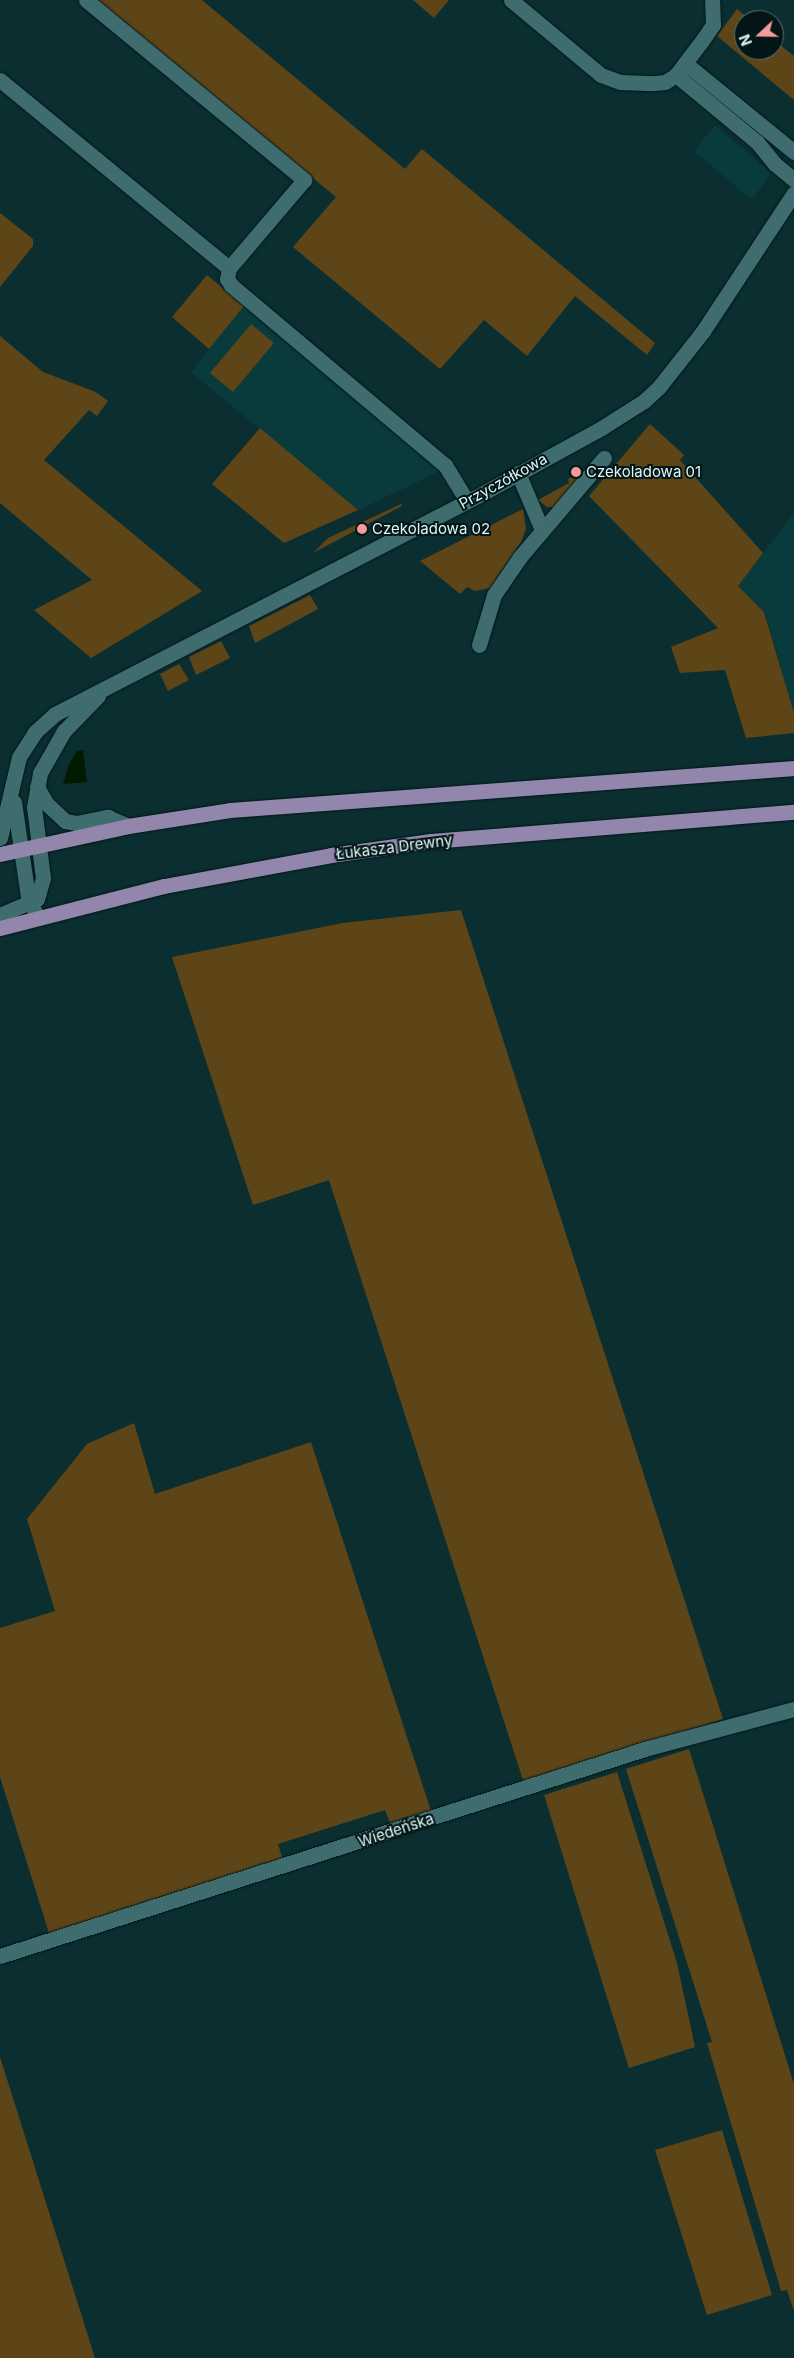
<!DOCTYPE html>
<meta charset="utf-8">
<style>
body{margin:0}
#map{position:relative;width:794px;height:2358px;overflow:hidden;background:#0b2f31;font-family:Inter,sans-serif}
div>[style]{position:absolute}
.built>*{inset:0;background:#093a3c}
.green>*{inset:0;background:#5d4518}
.water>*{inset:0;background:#021a00}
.roads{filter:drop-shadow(0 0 1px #001617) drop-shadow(0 0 1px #001617)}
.minor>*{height:15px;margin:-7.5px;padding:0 7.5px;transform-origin:7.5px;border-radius:7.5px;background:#3f6d6f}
.major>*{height:15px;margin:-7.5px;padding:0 7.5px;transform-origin:7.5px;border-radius:7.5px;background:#9286ad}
.dots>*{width:14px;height:14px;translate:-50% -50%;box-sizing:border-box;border:2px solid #031516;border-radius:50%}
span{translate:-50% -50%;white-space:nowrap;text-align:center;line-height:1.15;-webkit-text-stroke:4px #031516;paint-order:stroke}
.poi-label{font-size:15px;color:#dff7f8}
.left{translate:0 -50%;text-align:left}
.street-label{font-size:15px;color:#dff7f8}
.north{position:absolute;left:734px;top:10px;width:50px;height:50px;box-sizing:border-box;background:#031516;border:1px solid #5b6f70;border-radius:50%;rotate:249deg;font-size:14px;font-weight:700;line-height:20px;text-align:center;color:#dff7f8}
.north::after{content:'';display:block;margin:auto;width:18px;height:22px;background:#f59b9c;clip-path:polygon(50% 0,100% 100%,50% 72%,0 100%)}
</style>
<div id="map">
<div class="built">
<div style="clip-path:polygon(715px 125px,771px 173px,752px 200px,694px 151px)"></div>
<div style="clip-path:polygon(244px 306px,443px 470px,358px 510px,191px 372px)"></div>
<div style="clip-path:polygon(794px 513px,794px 713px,765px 612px,738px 586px)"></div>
</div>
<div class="green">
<div style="clip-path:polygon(97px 0,202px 0,405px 169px,422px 149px,655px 343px,647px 355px,575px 296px,527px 356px,484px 320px,440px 369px,293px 247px,336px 197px)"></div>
<div style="clip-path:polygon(413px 0,449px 0,434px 18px)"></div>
<div style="clip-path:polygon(737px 9px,750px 20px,744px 20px,744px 50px,774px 50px,774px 40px,794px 56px,794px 100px,717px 36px)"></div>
<div style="clip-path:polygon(0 213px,33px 239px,33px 246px,0 287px)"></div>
<div style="clip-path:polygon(207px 275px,244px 306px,209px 349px,172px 317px)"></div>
<div style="clip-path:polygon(251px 324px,274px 343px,233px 392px,210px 373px)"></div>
<div style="clip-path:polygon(0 336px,43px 372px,96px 392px,108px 401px,97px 416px,89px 410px,44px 460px,202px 591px,91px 658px,34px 610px,92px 580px,0 503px)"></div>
<div style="clip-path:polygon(650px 424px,684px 455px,680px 460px,763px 553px,738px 586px,764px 612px,794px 713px,794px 733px,746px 738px,725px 670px,680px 673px,671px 647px,718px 628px,589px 496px)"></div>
<div style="clip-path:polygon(260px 428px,358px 510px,284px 543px,212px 484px)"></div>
<div style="clip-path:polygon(587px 469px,554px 507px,547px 507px,538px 500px,569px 483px,568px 479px)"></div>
<div style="clip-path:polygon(401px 504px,402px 506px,313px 553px,328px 538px)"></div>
<div style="clip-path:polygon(523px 509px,526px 529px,521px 542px,490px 588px,475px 591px,467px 587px,460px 594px,420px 561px)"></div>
<div style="clip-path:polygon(310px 595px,318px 609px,255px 643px,249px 626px)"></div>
<div style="clip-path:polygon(221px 641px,230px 658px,196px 675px,189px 657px)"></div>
<div style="clip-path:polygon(179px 664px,189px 680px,168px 691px,160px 674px)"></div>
<div style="clip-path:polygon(461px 910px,723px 1719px,524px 1783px,329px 1180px,253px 1205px,172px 957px,343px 923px)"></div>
<div style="clip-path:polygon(134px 1423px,155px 1494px,311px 1442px,431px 1811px,391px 1825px,385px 1810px,278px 1844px,283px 1860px,49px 1933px,0 1777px,0 1628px,55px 1611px,27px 1519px,87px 1444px)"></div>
<div style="clip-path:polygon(689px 1749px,794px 2084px,794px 2311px,787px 2290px,781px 2291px,707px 2043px,712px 2042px,626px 1769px)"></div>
<div style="clip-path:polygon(617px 1772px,677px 1963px,695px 2047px,629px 2068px,544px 1795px)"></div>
<div style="clip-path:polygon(0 2057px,95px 2358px,0 2358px)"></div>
<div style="clip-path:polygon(722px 2130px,772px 2295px,707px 2315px,655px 2150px)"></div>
</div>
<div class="water">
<div style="clip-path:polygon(83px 750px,87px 782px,63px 784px,69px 764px,77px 751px)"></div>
</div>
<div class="roads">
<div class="minor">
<div style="left:86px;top:0;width:283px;rotate:39.5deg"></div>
<div style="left:304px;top:180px;width:116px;rotate:130.4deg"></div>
<div style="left:229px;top:268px;width:11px;rotate:100deg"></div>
<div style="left:227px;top:279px;width:7px;rotate:56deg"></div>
<div style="left:231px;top:285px;width:280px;rotate:40.1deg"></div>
<div style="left:445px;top:465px;width:42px;rotate:58.6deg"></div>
<div style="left:511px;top:0;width:117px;rotate:39.8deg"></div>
<div style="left:601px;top:75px;width:20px;rotate:20deg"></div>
<div style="left:620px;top:82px;width:34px;rotate:2deg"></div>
<div style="left:654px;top:83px;width:11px;rotate:-5deg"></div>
<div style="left:665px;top:82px;width:13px;rotate:-32deg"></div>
<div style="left:676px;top:75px;width:41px;rotate:-52.9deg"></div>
<div style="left:701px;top:42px;width:21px;rotate:-55deg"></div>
<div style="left:713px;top:25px;width:25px;rotate:-92deg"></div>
<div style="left:685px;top:63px;width:141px;rotate:39.2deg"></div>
<div style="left:676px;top:75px;width:105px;rotate:39.6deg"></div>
<div style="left:757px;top:142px;width:28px;rotate:51deg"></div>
<div style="left:775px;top:164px;width:25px;rotate:40deg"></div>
<div style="left:0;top:80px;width:296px;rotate:39.4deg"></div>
<div style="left:518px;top:473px;width:62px;rotate:67.2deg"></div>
<div style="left:479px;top:645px;width:52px;rotate:-73.3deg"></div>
<div style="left:494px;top:595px;width:46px;rotate:-55.6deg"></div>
<div style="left:520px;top:557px;width:130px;rotate:-49.7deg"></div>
<div style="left:37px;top:787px;width:20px;rotate:60deg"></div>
<div style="left:47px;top:804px;width:25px;rotate:43deg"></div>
<div style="left:65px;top:821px;width:11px;rotate:10deg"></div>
<div style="left:76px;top:823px;width:33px;rotate:-11deg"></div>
<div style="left:108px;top:817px;width:22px;rotate:24deg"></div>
<div style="left:14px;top:802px;width:96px;rotate:81.6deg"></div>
<div style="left:28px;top:897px;width:17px;rotate:65deg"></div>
<div style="left:0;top:838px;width:83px;rotate:-76.8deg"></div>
<div style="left:19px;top:757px;width:30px;rotate:-57deg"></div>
<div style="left:35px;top:732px;width:27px;rotate:-42deg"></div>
<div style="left:55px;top:714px;width:484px;rotate:-27.3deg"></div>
<div style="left:485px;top:492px;width:135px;rotate:-28.8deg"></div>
<div style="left:603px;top:427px;width:49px;rotate:-32.4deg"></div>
<div style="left:644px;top:401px;width:21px;rotate:-43deg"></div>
<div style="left:659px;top:387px;width:71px;rotate:-51.8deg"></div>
<div style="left:703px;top:331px;width:165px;rotate:-56.6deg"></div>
<div style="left:0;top:915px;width:40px;rotate:-23.4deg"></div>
<div style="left:37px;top:899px;width:22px;rotate:-74deg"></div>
<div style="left:43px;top:878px;width:72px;rotate:-97.2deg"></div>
<div style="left:34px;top:807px;width:35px;rotate:-80deg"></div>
<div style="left:40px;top:773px;width:48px;rotate:-60.3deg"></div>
<div style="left:64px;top:731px;width:49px;rotate:-45.8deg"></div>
<div style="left:0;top:1956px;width:681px;rotate:-17.8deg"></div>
<div style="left:648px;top:1748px;width:151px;rotate:-15deg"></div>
</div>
<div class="major">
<div style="left:0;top:854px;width:131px;rotate:-12.3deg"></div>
<div style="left:128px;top:826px;width:103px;rotate:-8.9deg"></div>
<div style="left:230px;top:810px;width:566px;rotate:-4.26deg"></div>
<div style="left:0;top:928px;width:169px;rotate:-14.4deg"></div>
<div style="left:164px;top:886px;width:170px;rotate:-10.5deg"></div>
<div style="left:331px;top:855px;width:101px;rotate:-8deg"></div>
<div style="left:431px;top:841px;width:364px;rotate:-4.6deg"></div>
</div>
</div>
<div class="dots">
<div style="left:576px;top:472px;background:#f59b9c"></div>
<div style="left:362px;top:529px;background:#f59b9c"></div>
</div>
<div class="poi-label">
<span class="left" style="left:586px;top:472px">Czekoladowa 01</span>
<span class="left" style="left:372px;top:529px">Czekoladowa 02</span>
</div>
<div class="street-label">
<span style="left:503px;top:481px;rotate:-29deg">Przyczółkowa</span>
<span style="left:394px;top:847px;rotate:-7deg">Łukasza Drewny</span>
<span style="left:396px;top:1830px;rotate:-18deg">Wiedeńska</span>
</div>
<div class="north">N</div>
</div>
